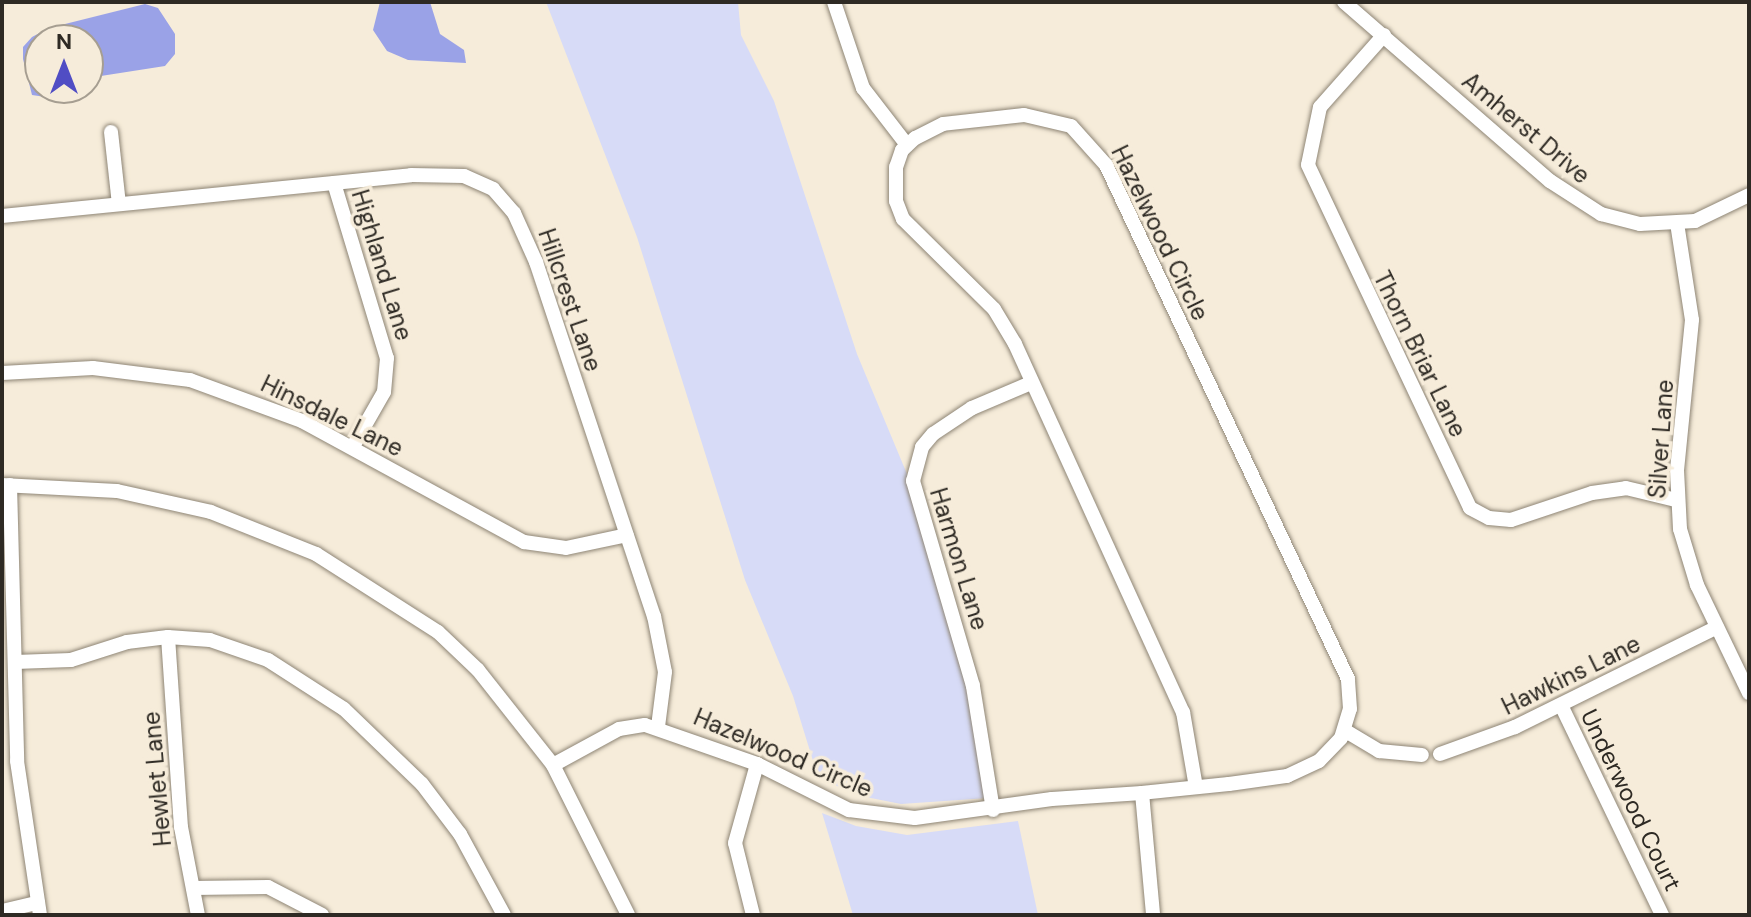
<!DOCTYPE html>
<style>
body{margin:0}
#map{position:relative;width:1751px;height:917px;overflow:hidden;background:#f6ecda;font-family:"DM Sans",sans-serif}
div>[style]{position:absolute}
.green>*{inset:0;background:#d7dbf7}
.water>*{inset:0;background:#9aa2e7}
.roads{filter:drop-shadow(0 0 2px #8e8575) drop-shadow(0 0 2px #8e8575)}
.minor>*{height:14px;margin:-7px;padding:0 7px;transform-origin:7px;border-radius:7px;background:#fff}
span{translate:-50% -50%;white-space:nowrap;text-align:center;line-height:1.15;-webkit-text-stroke:7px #f6ecda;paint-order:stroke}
.street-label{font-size:24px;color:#2e2a24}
.frame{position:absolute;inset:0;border:4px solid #2e2a24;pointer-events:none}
.north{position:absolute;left:24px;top:24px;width:80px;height:80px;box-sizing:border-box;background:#f6ecda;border:2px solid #a69e91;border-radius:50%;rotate:0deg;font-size:22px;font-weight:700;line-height:32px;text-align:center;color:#2e2a24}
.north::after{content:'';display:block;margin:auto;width:28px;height:36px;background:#504dc4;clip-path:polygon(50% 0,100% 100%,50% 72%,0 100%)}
</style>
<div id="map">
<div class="green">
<div style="clip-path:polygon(546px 2px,738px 2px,741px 35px,774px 101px,857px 354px,917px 498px,968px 668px,988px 798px,901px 804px,856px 795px,818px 777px,793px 696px,745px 580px,637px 237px)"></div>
<div style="clip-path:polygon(822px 813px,856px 826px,907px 835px,1018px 821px,1038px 915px,853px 915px)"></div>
</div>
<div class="water">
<div style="clip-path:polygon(380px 2px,430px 2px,440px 34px,464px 50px,466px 63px,408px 60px,387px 51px,373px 30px)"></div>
<div style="clip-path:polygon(145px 4px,158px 8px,175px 34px,175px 54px,165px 66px,88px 78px,88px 40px,40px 40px,40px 88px,72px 88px,52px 98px,32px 95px,23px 59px,23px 47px,32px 37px,49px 28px)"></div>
</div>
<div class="roads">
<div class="minor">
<div style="left:834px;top:2px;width:91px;rotate:71.4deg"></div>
<div style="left:863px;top:88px;width:72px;rotate:52.3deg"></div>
<div style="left:1344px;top:2px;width:273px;rotate:41deg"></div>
<div style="left:1550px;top:181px;width:61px;rotate:32.9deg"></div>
<div style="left:1601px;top:214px;width:40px;rotate:14.4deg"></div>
<div style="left:1640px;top:224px;width:55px;rotate:-3.1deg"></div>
<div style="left:1695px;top:221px;width:60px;rotate:-25.7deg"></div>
<div style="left:1384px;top:35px;width:96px;rotate:131.6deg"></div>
<div style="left:1320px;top:107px;width:59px;rotate:101.7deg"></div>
<div style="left:1308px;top:165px;width:379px;rotate:64.7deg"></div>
<div style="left:1470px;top:508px;width:21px;rotate:28deg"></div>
<div style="left:1489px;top:518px;width:22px;rotate:5deg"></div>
<div style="left:1511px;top:520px;width:85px;rotate:-18.4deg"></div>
<div style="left:1592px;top:493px;width:34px;rotate:-8deg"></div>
<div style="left:1626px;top:488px;width:51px;rotate:13.5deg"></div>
<div style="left:111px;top:132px;width:72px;rotate:83.7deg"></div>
<div style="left:334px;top:183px;width:183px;rotate:73.2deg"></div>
<div style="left:387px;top:358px;width:34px;rotate:95deg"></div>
<div style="left:384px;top:392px;width:64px;rotate:119.7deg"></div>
<div style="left:2px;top:216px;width:411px;rotate:-5.7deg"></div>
<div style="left:411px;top:175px;width:53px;rotate:1.1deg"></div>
<div style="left:464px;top:176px;width:32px;rotate:24deg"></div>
<div style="left:493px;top:189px;width:32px;rotate:49deg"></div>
<div style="left:514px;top:213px;width:54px;rotate:65.8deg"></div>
<div style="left:536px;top:262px;width:373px;rotate:71.6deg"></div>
<div style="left:654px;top:616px;width:57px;rotate:78.9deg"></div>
<div style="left:665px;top:672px;width:55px;rotate:97.3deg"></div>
<div style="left:1677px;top:223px;width:98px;rotate:81.2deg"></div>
<div style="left:1692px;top:320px;width:151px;rotate:95.7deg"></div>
<div style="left:1677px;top:470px;width:59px;rotate:87.1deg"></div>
<div style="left:1680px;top:529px;width:59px;rotate:73.1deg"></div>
<div style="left:1697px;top:585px;width:120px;rotate:64.3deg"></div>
<div style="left:2px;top:373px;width:91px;rotate:-3.1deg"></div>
<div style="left:93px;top:368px;width:98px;rotate:7.1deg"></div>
<div style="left:190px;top:380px;width:119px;rotate:20.1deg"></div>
<div style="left:302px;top:421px;width:253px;rotate:28.6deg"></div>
<div style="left:524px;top:542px;width:42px;rotate:8.1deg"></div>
<div style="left:566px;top:548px;width:62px;rotate:-12deg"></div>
<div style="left:2px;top:485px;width:115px;rotate:3deg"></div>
<div style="left:117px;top:491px;width:96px;rotate:12.6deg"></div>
<div style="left:211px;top:512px;width:113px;rotate:21.8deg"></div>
<div style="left:316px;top:554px;width:145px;rotate:32.6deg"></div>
<div style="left:438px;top:632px;width:55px;rotate:43.5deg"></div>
<div style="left:478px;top:670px;width:121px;rotate:51.7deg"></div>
<div style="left:553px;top:765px;width:168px;rotate:63.4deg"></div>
<div style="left:10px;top:485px;width:276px;rotate:88.5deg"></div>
<div style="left:17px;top:761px;width:156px;rotate:81.5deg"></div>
<div style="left:168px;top:637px;width:190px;rotate:86.1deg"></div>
<div style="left:181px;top:827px;width:90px;rotate:79.1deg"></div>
<div style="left:15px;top:662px;width:56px;rotate:-2deg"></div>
<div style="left:71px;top:660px;width:59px;rotate:-17.8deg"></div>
<div style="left:127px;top:642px;width:41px;rotate:-7deg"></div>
<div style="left:168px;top:637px;width:42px;rotate:4.1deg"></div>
<div style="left:210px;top:640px;width:61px;rotate:19deg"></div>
<div style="left:268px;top:660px;width:90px;rotate:32.8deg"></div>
<div style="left:344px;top:709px;width:108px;rotate:43.9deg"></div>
<div style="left:422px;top:784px;width:63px;rotate:52.8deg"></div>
<div style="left:460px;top:834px;width:92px;rotate:61.5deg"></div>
<div style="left:1561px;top:705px;width:233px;rotate:64.3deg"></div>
<div style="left:1344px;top:730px;width:41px;rotate:31deg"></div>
<div style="left:1379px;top:751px;width:43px;rotate:5.3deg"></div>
<div style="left:1440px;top:754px;width:80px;rotate:-19.8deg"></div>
<div style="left:1515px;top:727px;width:225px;rotate:-26.3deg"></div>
<div style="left:553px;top:765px;width:75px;rotate:-28.6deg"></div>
<div style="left:619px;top:729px;width:26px;rotate:-9deg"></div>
<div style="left:645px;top:725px;width:119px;rotate:19.2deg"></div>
<div style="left:757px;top:764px;width:103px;rotate:26.6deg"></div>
<div style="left:849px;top:810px;width:66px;rotate:6.9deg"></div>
<div style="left:915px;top:818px;width:138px;rotate:-7.9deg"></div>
<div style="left:1052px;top:799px;width:90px;rotate:-3.8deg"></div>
<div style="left:1142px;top:793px;width:87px;rotate:-5.9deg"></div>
<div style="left:1229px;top:784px;width:59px;rotate:-7.9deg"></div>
<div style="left:1287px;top:776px;width:35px;rotate:-25deg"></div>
<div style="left:1319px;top:761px;width:32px;rotate:-46deg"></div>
<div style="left:1341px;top:738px;width:30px;rotate:-73deg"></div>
<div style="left:1350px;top:709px;width:30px;rotate:-94deg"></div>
<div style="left:1348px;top:679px;width:568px;rotate:-115.21deg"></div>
<div style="left:1106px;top:165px;width:52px;rotate:-131.9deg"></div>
<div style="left:1071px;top:126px;width:48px;rotate:-166.8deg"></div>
<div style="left:1024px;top:115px;width:81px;rotate:173.7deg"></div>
<div style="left:943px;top:124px;width:31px;rotate:153deg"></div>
<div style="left:915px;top:138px;width:18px;rotate:137deg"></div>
<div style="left:902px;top:150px;width:18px;rotate:109deg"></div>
<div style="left:896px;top:167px;width:34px;rotate:90deg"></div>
<div style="left:896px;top:201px;width:19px;rotate:69deg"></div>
<div style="left:903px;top:219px;width:128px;rotate:44.7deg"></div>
<div style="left:994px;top:309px;width:41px;rotate:59deg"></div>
<div style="left:1015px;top:344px;width:405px;rotate:65.5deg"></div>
<div style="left:1183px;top:712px;width:76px;rotate:80.2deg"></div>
<div style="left:1142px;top:793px;width:122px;rotate:84.8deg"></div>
<div style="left:993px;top:810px;width:126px;rotate:-99.2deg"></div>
<div style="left:973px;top:686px;width:214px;rotate:-106.3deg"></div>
<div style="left:913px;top:481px;width:35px;rotate:-75deg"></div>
<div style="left:922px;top:447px;width:17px;rotate:-50deg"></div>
<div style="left:933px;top:434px;width:47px;rotate:-33.7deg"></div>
<div style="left:972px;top:408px;width:64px;rotate:-23deg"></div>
<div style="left:193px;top:888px;width:75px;rotate:-0.8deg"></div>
<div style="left:268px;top:887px;width:61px;rotate:27.4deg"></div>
<div style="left:2px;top:911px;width:37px;rotate:-13deg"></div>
<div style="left:753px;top:915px;width:74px;rotate:-104deg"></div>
<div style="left:735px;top:843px;width:82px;rotate:-74.4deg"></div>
</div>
</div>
<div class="street-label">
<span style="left:1526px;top:128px;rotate:40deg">Amherst Drive</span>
<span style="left:1160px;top:233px;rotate:64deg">Hazelwood Circle</span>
<span style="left:382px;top:265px;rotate:73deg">Highland Lane</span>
<span style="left:570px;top:300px;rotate:71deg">Hillcrest Lane</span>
<span style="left:1420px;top:354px;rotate:64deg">Thorn Briar Lane</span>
<span style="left:332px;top:416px;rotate:26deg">Hinsdale Lane</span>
<span style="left:1661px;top:439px;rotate:-86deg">Silver Lane</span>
<span style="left:959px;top:559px;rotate:73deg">Harmon Lane</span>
<span style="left:1571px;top:675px;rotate:-26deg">Hawkins Lane</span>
<span style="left:783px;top:753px;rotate:23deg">Hazelwood Circle</span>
<span style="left:157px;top:779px;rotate:-95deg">Hewlet Lane</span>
<span style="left:1631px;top:800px;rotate:64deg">Underwood Court</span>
</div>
<div class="frame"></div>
<div class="north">N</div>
</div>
